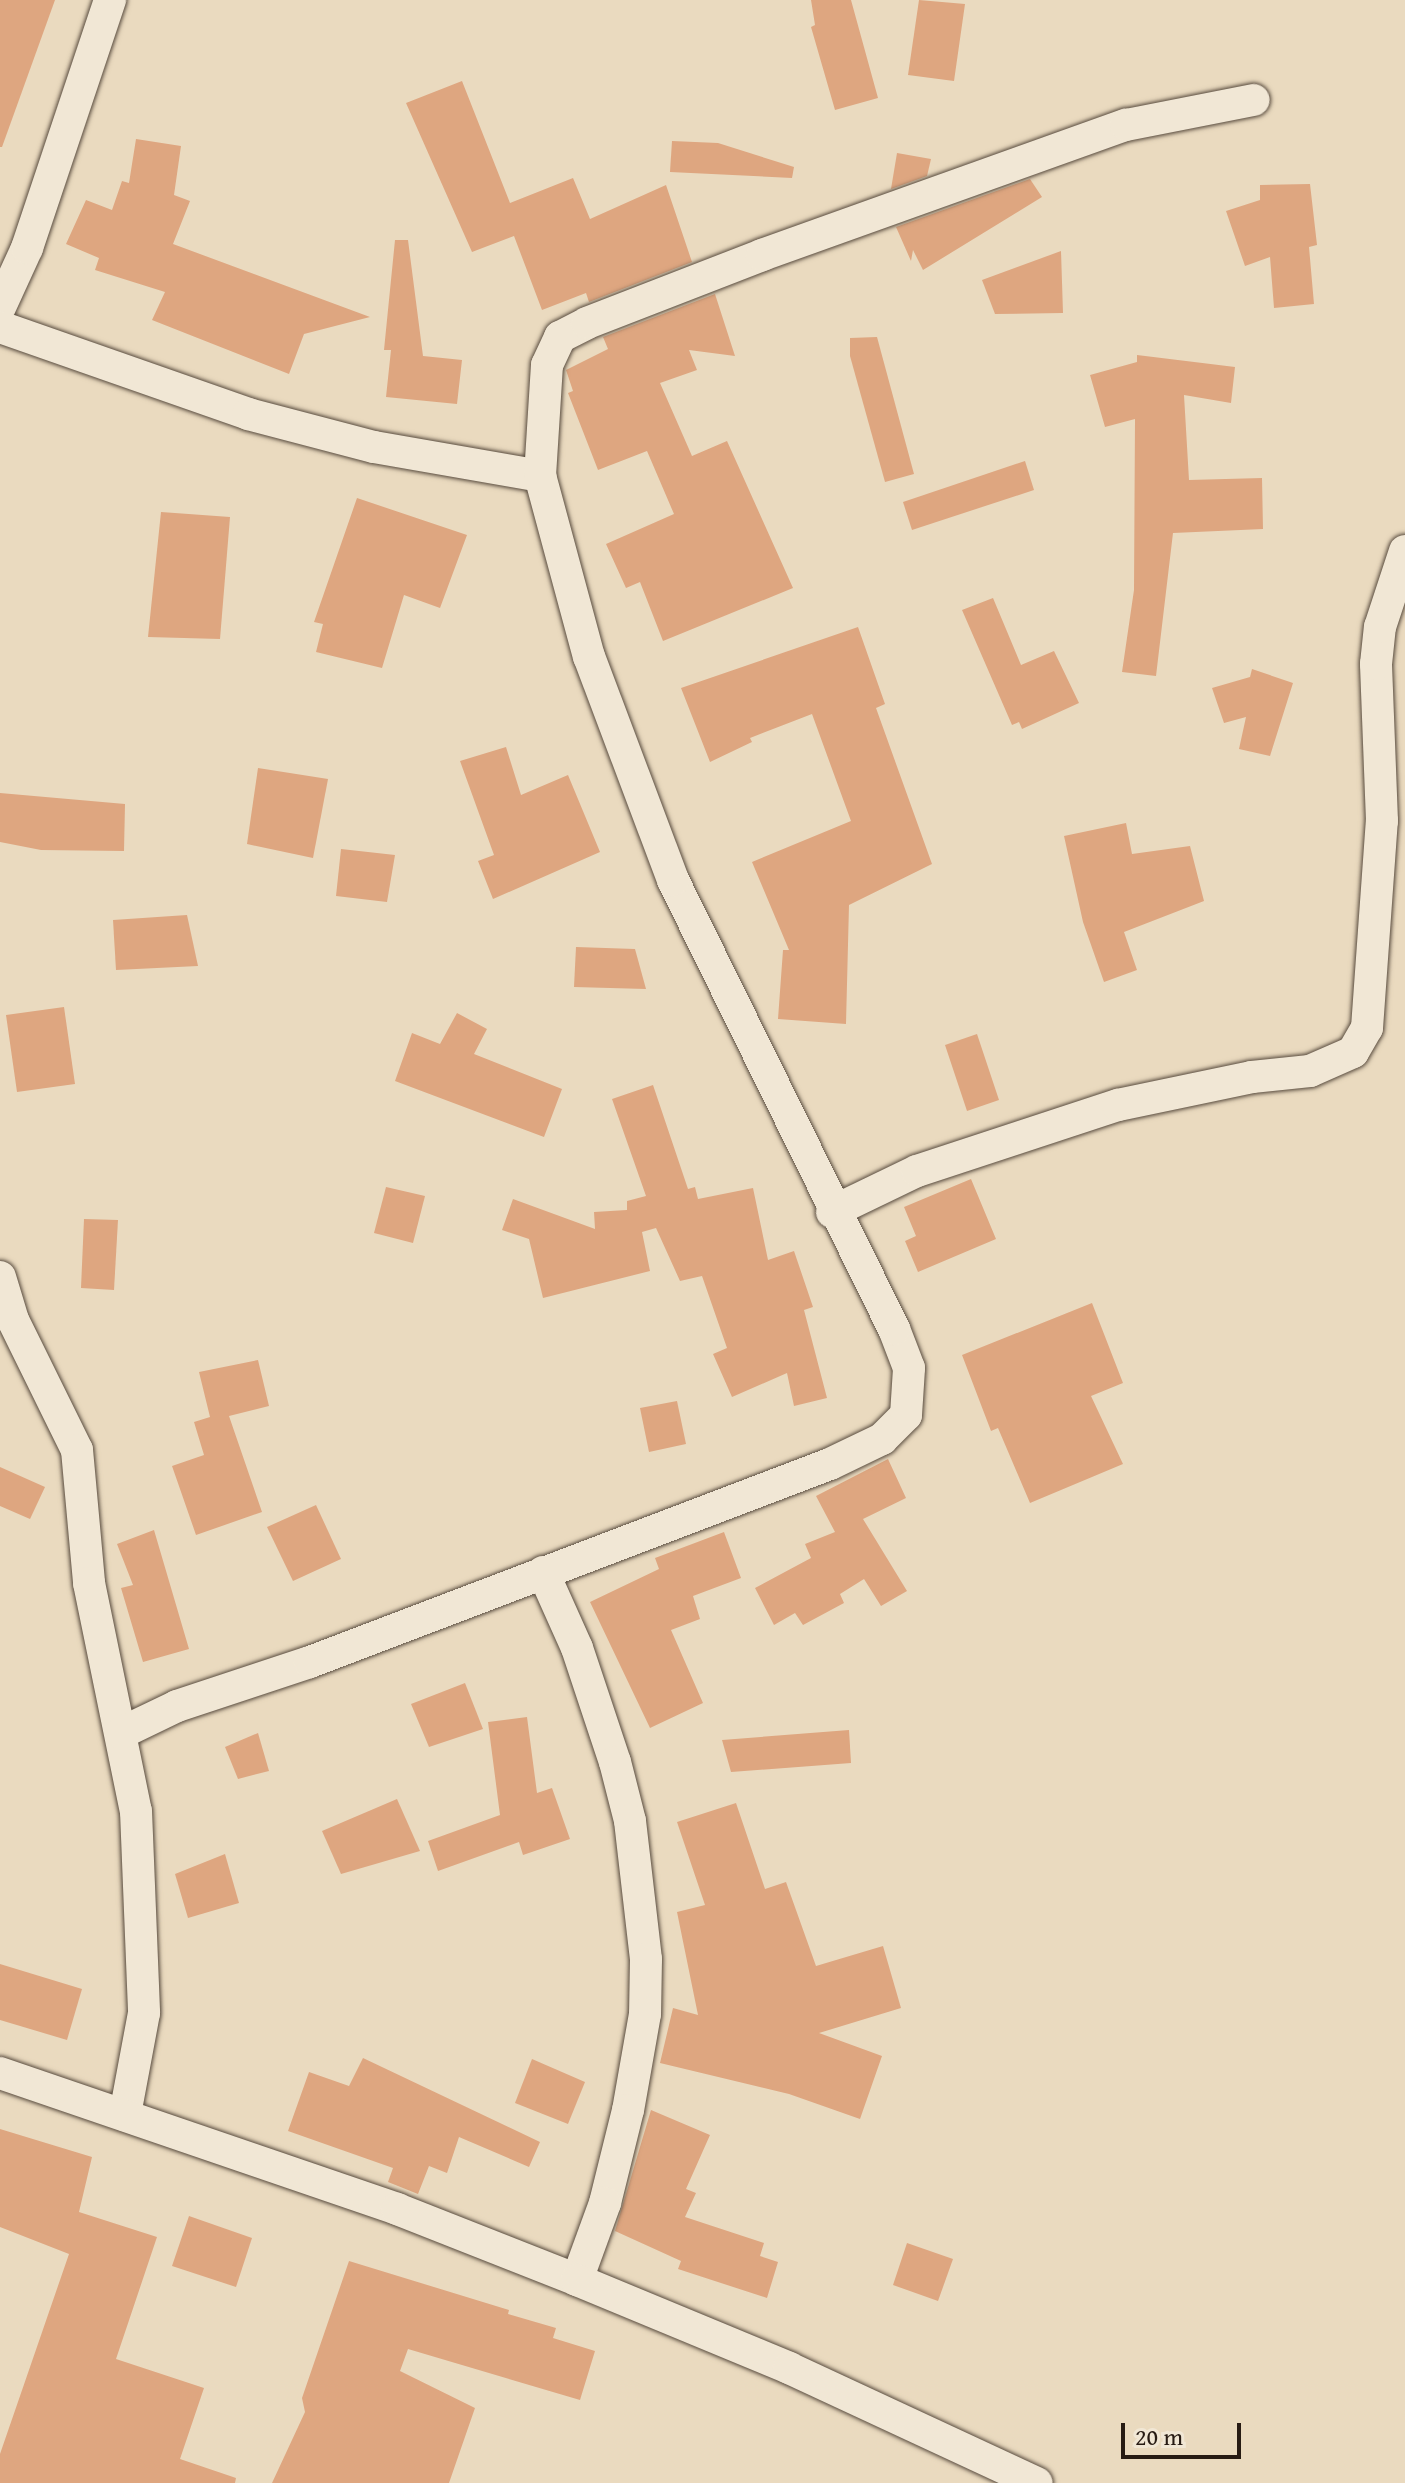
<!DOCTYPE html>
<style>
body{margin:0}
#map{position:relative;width:1405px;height:2483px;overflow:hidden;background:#eadabf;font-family:"Gentium Book Plus",serif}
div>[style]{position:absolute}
.building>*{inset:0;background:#dea680}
.roads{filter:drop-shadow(0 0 2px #584b3e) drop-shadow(0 0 2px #584b3e)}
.minor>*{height:32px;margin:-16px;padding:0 16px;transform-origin:16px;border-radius:16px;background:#f1e7d5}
span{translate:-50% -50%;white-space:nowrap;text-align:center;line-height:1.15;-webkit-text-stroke:7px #f1e7d5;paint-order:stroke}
.scale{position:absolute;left:1121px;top:2423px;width:120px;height:36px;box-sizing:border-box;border:4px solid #271b13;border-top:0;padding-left:10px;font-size:24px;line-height:28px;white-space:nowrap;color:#271b13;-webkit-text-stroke:6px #f1e7d5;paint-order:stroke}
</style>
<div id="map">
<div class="building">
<div style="clip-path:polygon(0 0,55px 0,2px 147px,0 147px)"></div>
<div style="clip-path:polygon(811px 0,851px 0,878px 98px,835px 110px,811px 27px,815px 25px)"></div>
<div style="clip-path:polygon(919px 0,965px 4px,954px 81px,908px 75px)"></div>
<div style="clip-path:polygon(462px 81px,510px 203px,573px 178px,590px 219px,666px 185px,692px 262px,589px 302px,586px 293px,542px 310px,514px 236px,472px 252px,406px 103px)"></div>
<div style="clip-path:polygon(136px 139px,181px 146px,174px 195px,190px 201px,173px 244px,370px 317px,304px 334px,289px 374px,152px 320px,165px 292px,95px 270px,99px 258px,66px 244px,86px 200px,112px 210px,122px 181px,129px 183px)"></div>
<div style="clip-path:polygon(672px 141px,718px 143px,794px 167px,792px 178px,670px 172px)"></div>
<div style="clip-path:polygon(897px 153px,931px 159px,927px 176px,891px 189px)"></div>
<div style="clip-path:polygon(1030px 179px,1042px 197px,923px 270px,913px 250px,911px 261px,896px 227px)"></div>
<div style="clip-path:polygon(1310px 184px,1317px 245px,1309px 247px,1314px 304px,1274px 308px,1270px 257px,1245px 266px,1226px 211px,1260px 200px,1260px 185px)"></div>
<div style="clip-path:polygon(395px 240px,408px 240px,423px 356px,462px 360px,457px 404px,386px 397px,391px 350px,384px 350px)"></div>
<div style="clip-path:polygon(1061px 251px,1063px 313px,995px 314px,982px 280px)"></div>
<div style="clip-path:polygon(715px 294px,735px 356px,689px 350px,697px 370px,660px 383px,692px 456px,727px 441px,793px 588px,663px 641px,640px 582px,626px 588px,606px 544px,674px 514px,647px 451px,598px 470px,568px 393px,573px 391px,566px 370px,608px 349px,603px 337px)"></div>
<div style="clip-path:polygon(877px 337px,914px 474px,885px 482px,850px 356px,850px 338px)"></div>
<div style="clip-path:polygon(1137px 355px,1235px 367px,1231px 403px,1184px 395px,1189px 480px,1262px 478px,1263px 529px,1173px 533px,1156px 676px,1122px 672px,1134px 590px,1135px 419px,1105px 427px,1090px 375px,1137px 362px)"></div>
<div style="clip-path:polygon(1025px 461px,1034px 490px,912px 530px,903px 502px)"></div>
<div style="clip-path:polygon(357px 498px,467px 535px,440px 608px,404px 595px,382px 668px,316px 652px,323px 624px,314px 622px)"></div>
<div style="clip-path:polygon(161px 512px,230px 517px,220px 639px,148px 637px)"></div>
<div style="clip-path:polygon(993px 598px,1021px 665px,1054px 651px,1079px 703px,1022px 729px,1019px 722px,1012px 725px,962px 610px)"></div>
<div style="clip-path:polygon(858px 627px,885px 704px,876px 708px,932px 864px,849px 905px,846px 1024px,778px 1019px,783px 950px,789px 950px,752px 862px,851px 821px,812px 714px,750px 738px,752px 742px,710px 762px,681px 688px)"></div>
<div style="clip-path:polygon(1252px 669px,1293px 683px,1270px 756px,1239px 749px,1246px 717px,1224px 723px,1212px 688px,1250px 677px)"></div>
<div style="clip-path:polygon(506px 747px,521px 795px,568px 775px,600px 852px,493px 899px,478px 861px,494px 855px,460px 761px)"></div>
<div style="clip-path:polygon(258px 768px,328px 779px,313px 858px,247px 844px)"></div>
<div style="clip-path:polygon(0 793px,125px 804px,124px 851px,41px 850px,0 842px)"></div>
<div style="clip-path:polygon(1126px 823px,1132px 854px,1190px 846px,1204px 901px,1124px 932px,1137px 970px,1104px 982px,1083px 922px,1064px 836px)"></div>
<div style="clip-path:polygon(341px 849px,395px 855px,387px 902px,336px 896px)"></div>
<div style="clip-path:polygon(187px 915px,198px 966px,116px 970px,113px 920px)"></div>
<div style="clip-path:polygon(576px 947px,635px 949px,646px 989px,574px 987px)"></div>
<div style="clip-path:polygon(64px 1007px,75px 1084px,17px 1092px,6px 1015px)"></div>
<div style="clip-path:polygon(457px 1013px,487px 1029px,474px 1054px,562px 1089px,544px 1137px,395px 1081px,412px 1033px,440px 1044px)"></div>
<div style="clip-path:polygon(977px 1034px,999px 1100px,967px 1111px,945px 1045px)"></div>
<div style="clip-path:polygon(653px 1085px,688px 1189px,695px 1187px,698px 1199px,753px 1188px,768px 1260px,794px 1251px,813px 1307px,804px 1310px,827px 1398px,794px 1406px,787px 1373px,732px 1397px,713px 1354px,727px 1348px,702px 1276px,680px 1281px,656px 1228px,642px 1232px,650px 1271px,543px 1298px,529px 1239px,502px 1230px,513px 1199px,595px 1229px,594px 1212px,627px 1210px,627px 1201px,646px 1196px,612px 1099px)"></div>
<div style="clip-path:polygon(971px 1179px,996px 1239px,918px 1272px,905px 1241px,916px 1236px,904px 1207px)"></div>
<div style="clip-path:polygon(386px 1187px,425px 1196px,413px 1243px,374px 1233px)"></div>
<div style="clip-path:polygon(84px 1219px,118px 1220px,114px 1290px,81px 1288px)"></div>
<div style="clip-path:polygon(1092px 1303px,1123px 1383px,1091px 1396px,1123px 1464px,1030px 1503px,998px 1428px,991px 1431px,962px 1355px)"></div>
<div style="clip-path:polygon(258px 1360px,269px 1406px,229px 1416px,262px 1512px,196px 1535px,172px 1466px,204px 1455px,194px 1422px,210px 1417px,199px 1372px)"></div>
<div style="clip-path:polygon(677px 1401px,686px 1444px,649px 1452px,640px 1408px)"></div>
<div style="clip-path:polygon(888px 1459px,906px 1498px,863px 1519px,907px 1591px,881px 1606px,864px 1579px,840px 1594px,844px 1603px,803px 1625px,795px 1613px,774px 1625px,755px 1588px,811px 1558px,805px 1544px,835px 1532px,816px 1496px)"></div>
<div style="clip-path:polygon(0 1467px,45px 1487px,30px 1519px,0 1506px)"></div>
<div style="clip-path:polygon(316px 1505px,341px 1559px,293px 1581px,267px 1527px)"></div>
<div style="clip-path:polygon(154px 1530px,189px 1649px,143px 1662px,121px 1588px,133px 1585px,117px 1544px)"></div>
<div style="clip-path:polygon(724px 1532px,741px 1578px,693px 1596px,700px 1619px,671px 1630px,703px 1703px,650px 1728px,590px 1602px,659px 1569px,655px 1558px)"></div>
<div style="clip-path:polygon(465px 1683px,483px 1729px,429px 1747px,411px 1704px)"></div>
<div style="clip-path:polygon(527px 1717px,537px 1793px,552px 1788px,570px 1839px,523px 1855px,519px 1842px,438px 1871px,428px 1841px,500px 1815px,488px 1722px)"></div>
<div style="clip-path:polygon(849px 1730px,851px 1763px,731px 1772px,722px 1740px)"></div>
<div style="clip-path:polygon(258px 1733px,269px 1771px,238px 1779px,225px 1747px)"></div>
<div style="clip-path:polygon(397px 1799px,420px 1851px,341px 1874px,322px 1831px)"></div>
<div style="clip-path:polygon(736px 1803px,765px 1889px,786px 1882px,816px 1966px,883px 1946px,901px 2008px,819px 2033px,882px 2056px,860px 2119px,789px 2094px,660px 2063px,673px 2008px,698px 2015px,677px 1912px,705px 1905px,677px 1822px)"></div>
<div style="clip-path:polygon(225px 1854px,239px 1903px,188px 1918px,175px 1874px)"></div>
<div style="clip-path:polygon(0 1964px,82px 1989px,67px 2040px,0 2020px)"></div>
<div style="clip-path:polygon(363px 2058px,540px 2142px,529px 2167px,459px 2137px,447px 2173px,429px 2166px,418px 2194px,388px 2182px,393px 2168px,288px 2131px,309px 2072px,349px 2086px)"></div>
<div style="clip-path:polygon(532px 2059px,585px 2082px,568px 2124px,515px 2103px)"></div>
<div style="clip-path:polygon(651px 2110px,710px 2135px,686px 2189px,696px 2193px,685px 2217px,764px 2243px,760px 2256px,778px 2262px,767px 2298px,678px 2269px,681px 2261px,615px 2231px)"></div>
<div style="clip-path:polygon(0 2129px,92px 2157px,79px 2212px,157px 2237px,116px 2359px,204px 2388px,180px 2459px,236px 2478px,235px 2483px,0 2483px,0 2454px,69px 2254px,0 2227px)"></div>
<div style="clip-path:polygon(189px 2216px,252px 2238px,236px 2287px,172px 2266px)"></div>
<div style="clip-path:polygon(907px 2243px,953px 2259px,938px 2301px,893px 2285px)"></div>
<div style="clip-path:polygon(349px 2261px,509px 2310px,508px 2314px,556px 2328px,553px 2338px,595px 2351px,580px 2400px,408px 2349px,400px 2371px,475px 2408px,449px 2483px,272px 2483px,305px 2412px,302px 2398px)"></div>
</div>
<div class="roads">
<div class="minor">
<div style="left:0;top:307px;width:65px;rotate:-65.4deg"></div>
<div style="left:27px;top:248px;width:262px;rotate:-71.5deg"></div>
<div style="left:0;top:327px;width:263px;rotate:19.3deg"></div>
<div style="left:248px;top:414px;width:130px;rotate:14.7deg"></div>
<div style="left:374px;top:447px;width:169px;rotate:9.9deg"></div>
<div style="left:832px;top:1212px;width:94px;rotate:-25.8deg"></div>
<div style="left:917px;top:1171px;width:212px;rotate:-18.2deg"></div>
<div style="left:1118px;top:1105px;width:137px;rotate:-11.8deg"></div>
<div style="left:1252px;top:1077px;width:58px;rotate:-5.9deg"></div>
<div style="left:1310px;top:1071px;width:47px;rotate:-23.8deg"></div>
<div style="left:1353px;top:1052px;width:28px;rotate:-60deg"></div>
<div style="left:1367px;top:1028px;width:208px;rotate:-85.9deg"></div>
<div style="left:1382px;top:821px;width:157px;rotate:-92.2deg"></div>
<div style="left:1376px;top:664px;width:37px;rotate:-84deg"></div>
<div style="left:1380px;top:627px;width:80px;rotate:-71.8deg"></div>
<div style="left:0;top:1277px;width:45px;rotate:73.2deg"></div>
<div style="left:13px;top:1320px;width:145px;rotate:63.8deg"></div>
<div style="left:77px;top:1450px;width:134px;rotate:84.8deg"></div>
<div style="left:89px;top:1583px;width:233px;rotate:78.4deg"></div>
<div style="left:136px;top:1811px;width:202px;rotate:87.7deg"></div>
<div style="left:144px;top:2013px;width:104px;rotate:100.6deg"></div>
<div style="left:543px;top:1572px;width:83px;rotate:65.9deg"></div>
<div style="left:577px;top:1648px;width:120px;rotate:71.6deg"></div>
<div style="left:615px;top:1762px;width:61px;rotate:75.7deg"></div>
<div style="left:630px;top:1821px;width:139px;rotate:83.4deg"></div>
<div style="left:646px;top:1959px;width:55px;rotate:91deg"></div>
<div style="left:645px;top:2014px;width:97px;rotate:100deg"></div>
<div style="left:628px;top:2110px;width:96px;rotate:103.9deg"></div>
<div style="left:605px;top:2203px;width:82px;rotate:110deg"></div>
<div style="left:121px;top:1733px;width:62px;rotate:-25.7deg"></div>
<div style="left:177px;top:1706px;width:140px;rotate:-18.3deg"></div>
<div style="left:310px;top:1662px;width:556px;rotate:-20.85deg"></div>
<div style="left:830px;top:1464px;width:58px;rotate:-25.7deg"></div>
<div style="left:882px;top:1439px;width:34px;rotate:-45deg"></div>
<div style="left:906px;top:1415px;width:47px;rotate:-86.3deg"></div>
<div style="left:909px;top:1368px;width:42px;rotate:-111deg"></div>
<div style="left:894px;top:1329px;width:500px;rotate:-116.21deg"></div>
<div style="left:673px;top:880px;width:238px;rotate:-110.6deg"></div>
<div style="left:589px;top:657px;width:188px;rotate:-105.1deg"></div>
<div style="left:540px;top:476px;width:111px;rotate:-86.4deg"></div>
<div style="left:547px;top:365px;width:31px;rotate:-65deg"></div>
<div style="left:560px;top:337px;width:30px;rotate:-27deg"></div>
<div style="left:587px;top:323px;width:188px;rotate:-21.2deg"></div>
<div style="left:762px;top:255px;width:387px;rotate:-19.7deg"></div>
<div style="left:1126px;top:125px;width:130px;rotate:-11.1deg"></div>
<div style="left:0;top:2073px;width:420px;rotate:18.9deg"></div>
<div style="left:397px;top:2209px;width:193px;rotate:21.5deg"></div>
<div style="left:577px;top:2280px;width:230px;rotate:22.5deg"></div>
<div style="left:789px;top:2368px;width:273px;rotate:24.9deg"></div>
</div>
</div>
<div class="scale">20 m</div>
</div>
